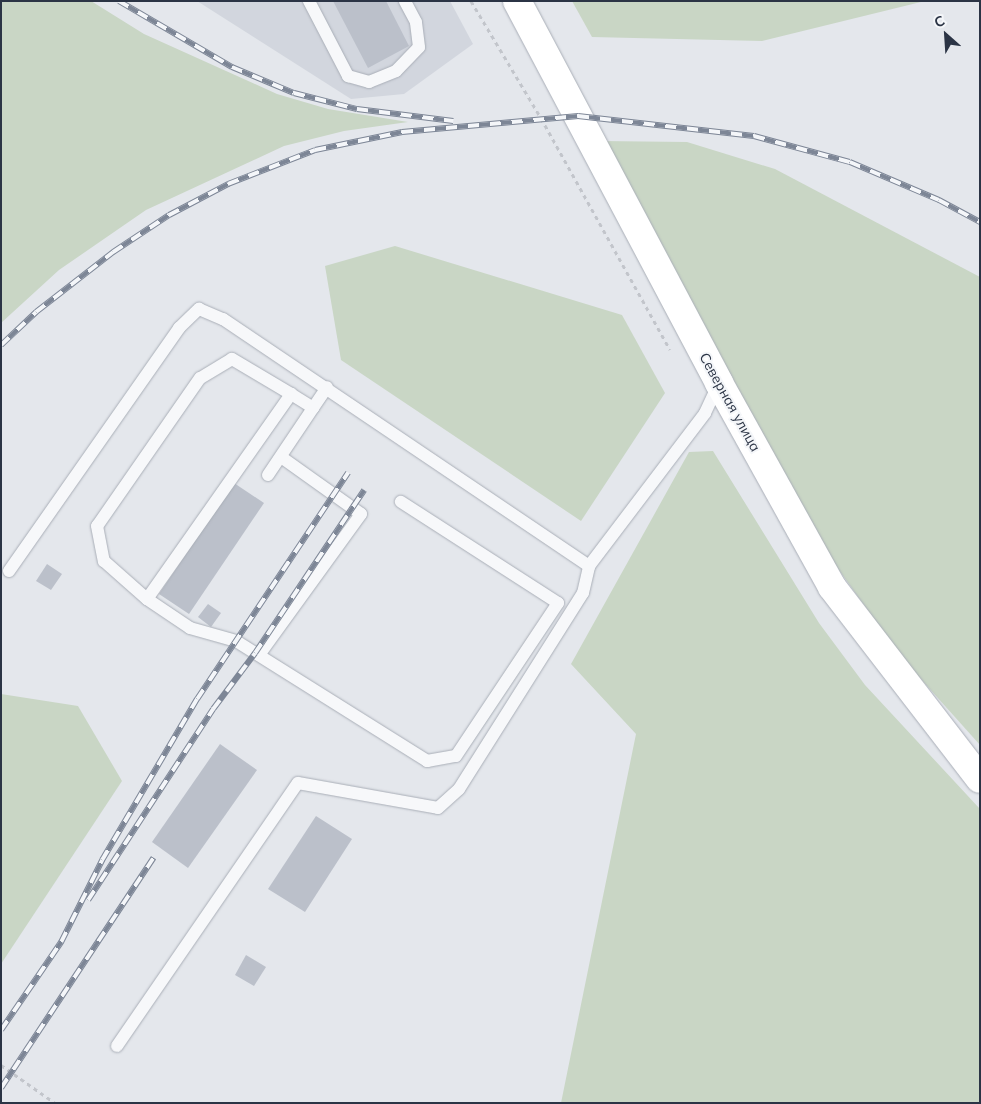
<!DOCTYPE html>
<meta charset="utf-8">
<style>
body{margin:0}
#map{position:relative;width:981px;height:1104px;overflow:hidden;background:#e4e7ec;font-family:Mulish,sans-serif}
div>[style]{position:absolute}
.built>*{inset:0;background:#d2d6de}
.green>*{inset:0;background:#c9d6c5}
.building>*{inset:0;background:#bbc0ca}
.path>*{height:3px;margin-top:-1.5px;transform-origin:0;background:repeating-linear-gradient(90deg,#c2c5cb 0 4px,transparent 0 8px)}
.roads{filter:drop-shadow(0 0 1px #a9aeb7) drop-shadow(0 0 1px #a9aeb7)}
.lane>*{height:12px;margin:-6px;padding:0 6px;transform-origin:6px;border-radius:6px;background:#f7f8fa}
.secondary>*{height:28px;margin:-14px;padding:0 14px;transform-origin:14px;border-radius:14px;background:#fff}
.rail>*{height:5.5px;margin-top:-2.75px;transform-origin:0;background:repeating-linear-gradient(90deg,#f4f6f9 0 11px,#7d8696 0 22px);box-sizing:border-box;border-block:1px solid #7d8696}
span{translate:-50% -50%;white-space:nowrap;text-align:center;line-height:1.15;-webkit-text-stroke:4px #f4f6f9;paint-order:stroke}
.street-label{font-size:14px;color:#2b3445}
.frame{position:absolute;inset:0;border:2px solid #2b3445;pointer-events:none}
.north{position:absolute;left:921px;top:10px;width:50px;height:50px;-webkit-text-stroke:4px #f4f6f9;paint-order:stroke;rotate:334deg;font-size:14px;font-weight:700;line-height:20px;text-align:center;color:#2b3445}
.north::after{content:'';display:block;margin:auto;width:18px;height:22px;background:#2b3445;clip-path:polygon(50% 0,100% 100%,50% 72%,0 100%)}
</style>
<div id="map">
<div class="built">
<div style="clip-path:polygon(197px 1px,450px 1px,473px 44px,404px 94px,351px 99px)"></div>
</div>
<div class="green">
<div style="clip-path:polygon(1px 1px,91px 1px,144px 34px,277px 94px,328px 109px,408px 122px,344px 131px,284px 146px,146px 210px,59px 270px,1px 323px)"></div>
<div style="clip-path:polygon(572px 1px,925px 1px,762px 41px,592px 37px)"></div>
<div style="clip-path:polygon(600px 141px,687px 142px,775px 169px,980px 277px,980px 745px,902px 658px,836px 566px)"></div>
<div style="clip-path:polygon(395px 246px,622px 315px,665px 393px,581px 521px,341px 360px,325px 266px)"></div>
<div style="clip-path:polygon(713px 451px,819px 623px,865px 685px,980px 809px,980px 1103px,561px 1103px,636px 734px,571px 664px,689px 452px)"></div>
<div style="clip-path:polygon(1px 694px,78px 706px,122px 781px,1px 964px)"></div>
</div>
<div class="building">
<div style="clip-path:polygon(333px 1px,386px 1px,409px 46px,368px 68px)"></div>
<div style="clip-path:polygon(234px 483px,264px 503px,189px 614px,159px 594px)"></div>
<div style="clip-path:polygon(47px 564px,62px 574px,51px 590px,36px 581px)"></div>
<div style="clip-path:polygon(208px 604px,221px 613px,211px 627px,198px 617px)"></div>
<div style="clip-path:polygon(220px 744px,257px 770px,188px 868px,152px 842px)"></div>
<div style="clip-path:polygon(316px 816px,352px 839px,305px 912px,268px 889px)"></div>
<div style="clip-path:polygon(246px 955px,266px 967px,254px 986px,235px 975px)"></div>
</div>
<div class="path">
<div style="left:471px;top:1px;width:136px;rotate:59.1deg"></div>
<div style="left:541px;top:118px;width:265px;rotate:60.9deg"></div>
<div style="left:1px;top:1065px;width:66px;rotate:35.1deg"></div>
</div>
<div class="roads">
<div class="lane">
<div style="left:309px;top:1px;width:85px;rotate:62.5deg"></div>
<div style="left:348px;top:76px;width:22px;rotate:16deg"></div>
<div style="left:369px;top:82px;width:29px;rotate:-22deg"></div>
<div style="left:396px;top:71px;width:33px;rotate:-46deg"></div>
<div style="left:419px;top:47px;width:25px;rotate:-97deg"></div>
<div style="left:416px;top:22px;width:24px;rotate:-118deg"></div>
<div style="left:291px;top:394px;width:69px;rotate:-149.3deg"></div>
<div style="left:232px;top:359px;width:37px;rotate:149deg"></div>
<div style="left:200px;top:378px;width:180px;rotate:124.8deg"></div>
<div style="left:97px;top:526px;width:36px;rotate:79deg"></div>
<div style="left:104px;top:561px;width:57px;rotate:41.5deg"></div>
<div style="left:147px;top:599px;width:52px;rotate:34deg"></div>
<div style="left:190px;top:628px;width:48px;rotate:15.8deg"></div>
<div style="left:236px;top:641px;width:226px;rotate:32.1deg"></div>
<div style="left:427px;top:761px;width:29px;rotate:-10deg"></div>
<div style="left:456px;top:756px;width:184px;rotate:-56.3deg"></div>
<div style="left:558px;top:603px;width:187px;rotate:-147.2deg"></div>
<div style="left:268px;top:475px;width:81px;rotate:-56.1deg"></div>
<div style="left:9px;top:571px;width:297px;rotate:-55deg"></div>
<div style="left:179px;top:328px;width:28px;rotate:-44deg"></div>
<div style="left:199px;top:309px;width:26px;rotate:23deg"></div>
<div style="left:223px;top:319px;width:442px;rotate:34deg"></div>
<div style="left:147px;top:599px;width:251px;rotate:-54.9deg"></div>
<div style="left:291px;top:394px;width:26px;rotate:32deg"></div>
<div style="left:313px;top:408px;width:25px;rotate:-56deg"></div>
<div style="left:259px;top:655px;width:174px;rotate:-54.1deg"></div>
<div style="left:361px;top:514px;width:98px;rotate:-144.5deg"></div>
<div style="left:117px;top:1046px;width:319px;rotate:-55.5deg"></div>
<div style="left:298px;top:783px;width:142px;rotate:10.1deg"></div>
<div style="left:438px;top:808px;width:28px;rotate:-42deg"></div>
<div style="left:459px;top:789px;width:232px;rotate:-57.7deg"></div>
<div style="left:583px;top:593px;width:28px;rotate:-77deg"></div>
<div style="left:589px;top:566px;width:192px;rotate:-52.8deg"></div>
<div style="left:705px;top:413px;width:33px;rotate:-65deg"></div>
</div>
<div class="secondary">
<div style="left:517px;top:1px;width:432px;rotate:62.1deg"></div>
<div style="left:719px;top:383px;width:233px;rotate:61deg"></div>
<div style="left:832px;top:587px;width:242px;rotate:52.4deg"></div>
</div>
</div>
<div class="rail">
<div style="left:119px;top:1px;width:131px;rotate:30.3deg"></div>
<div style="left:232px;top:67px;width:67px;rotate:22.8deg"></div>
<div style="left:294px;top:93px;width:65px;rotate:14.3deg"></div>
<div style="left:357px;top:109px;width:97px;rotate:7.1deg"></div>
<div style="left:1px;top:345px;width:48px;rotate:-43.3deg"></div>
<div style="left:36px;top:312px;width:98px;rotate:-37.9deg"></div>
<div style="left:113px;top:252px;width:67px;rotate:-33.5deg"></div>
<div style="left:169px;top:215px;width:67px;rotate:-27.7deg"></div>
<div style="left:228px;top:184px;width:93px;rotate:-21.3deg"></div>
<div style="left:315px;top:150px;width:89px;rotate:-11.7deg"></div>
<div style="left:402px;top:132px;width:177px;rotate:-5.2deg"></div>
<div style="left:578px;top:116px;width:177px;rotate:6.5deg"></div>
<div style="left:754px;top:136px;width:99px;rotate:15.2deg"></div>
<div style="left:850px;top:162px;width:97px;rotate:23.1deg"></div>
<div style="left:939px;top:200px;width:47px;rotate:28.2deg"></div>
<div style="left:88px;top:900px;width:228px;rotate:-56.8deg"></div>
<div style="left:213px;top:709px;width:70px;rotate:-53.1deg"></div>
<div style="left:255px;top:653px;width:196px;rotate:-56.2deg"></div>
<div style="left:1px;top:1030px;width:107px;rotate:-55.7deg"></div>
<div style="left:61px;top:942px;width:92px;rotate:-63.4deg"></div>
<div style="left:102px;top:860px;width:187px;rotate:-59.5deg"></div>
<div style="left:197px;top:699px;width:272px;rotate:-56.3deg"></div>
<div style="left:1px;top:1088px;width:276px;rotate:-56.5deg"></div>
</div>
<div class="street-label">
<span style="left:730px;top:402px;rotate:61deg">Северная улица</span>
</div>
<div class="frame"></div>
<div class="north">С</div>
</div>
